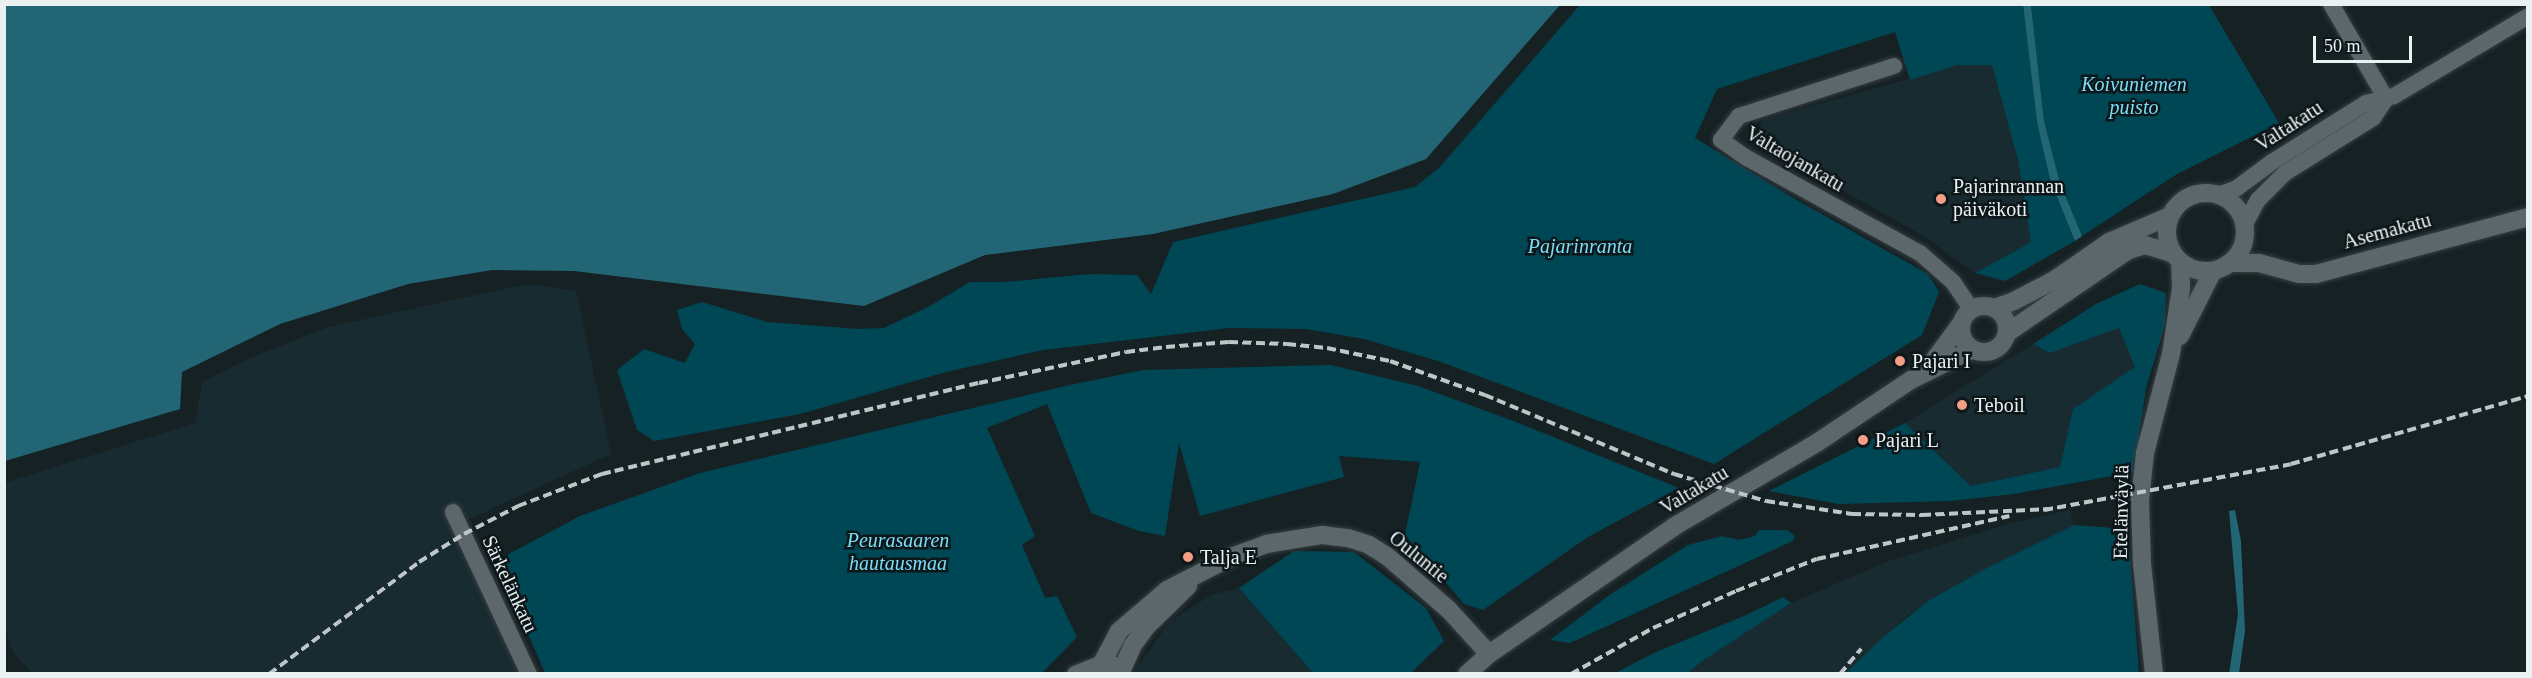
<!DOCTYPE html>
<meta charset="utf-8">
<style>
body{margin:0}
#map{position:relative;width:2532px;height:678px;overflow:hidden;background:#162124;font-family:"Times New Roman",serif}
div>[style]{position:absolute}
.built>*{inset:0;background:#182b30}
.green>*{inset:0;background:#004755}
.water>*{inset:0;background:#226575}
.roads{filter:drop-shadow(0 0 2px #363d40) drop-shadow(0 0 2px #363d40)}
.street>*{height:16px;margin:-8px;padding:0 8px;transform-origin:8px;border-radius:8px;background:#5b676b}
.secondary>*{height:18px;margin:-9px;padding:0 9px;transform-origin:9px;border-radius:9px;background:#5b676b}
.secondary>.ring{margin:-9px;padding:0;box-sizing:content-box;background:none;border:18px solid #5b676b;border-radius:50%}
.rail>*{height:4px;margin-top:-2px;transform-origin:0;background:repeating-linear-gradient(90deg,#bfc6c9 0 9px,transparent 0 13.5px)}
.dots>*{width:16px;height:16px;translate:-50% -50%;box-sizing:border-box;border:3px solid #0d171a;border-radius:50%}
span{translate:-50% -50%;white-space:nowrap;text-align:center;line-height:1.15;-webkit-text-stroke:5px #0d171a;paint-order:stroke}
.park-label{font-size:20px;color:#7adef8;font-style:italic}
.street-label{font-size:20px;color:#eaf1f3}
.poi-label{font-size:20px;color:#eaf1f3}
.left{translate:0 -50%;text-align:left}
.frame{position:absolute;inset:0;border:6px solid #eaf1f3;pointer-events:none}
.scale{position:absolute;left:2313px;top:36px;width:99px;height:27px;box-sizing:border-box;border:3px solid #eaf1f3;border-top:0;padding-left:8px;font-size:18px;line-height:21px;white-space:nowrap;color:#eaf1f3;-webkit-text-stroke:4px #0d171a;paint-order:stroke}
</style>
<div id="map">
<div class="built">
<div style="clip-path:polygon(1992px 64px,2018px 160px,2031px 242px,1975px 273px,1925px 237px,1761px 144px,1757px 132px,1763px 120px,1957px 65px)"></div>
<div style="clip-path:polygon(528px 284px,576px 291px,611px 454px,452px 527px,521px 674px,32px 673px,13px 652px,5px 626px,4px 483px,195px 423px,202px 382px,250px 358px,328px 327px)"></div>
<div style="clip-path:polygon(2119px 328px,2136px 368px,2073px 409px,2060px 467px,1971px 486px,1905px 423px,2033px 344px,2050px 353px)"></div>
<div style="clip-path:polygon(2070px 510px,2074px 525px,1983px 570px,1928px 601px,1906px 617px,1846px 673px,1688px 674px,1704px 660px,1791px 603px,1886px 562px,2011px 523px)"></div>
<div style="clip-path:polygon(1239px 588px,1313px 673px,1133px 674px,1169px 622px,1211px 595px)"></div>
</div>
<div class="green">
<div style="clip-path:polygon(1580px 5px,2023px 5px,2037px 122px,2075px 241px,2005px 281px,1975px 273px,2031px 242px,2018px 160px,1992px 65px,1957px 65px,1910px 80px,1895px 32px,1717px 89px,1695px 138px,1795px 199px,1928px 274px,1939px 292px,1922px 335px,1714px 464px,1438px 361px,1364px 339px,1306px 329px,1229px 328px,1043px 350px,946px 372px,800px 414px,654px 441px,637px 430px,617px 370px,644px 349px,685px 363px,695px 344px,682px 329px,677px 310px,702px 302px,767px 322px,859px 329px,884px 328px,928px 307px,970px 282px,1005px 282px,1089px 274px,1137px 275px,1151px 294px,1173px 242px,1415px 187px,1439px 168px)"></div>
<div style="clip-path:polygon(2031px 5px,2209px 5px,2279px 123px,2177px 174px,2082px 236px,2060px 183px,2044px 121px)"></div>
<div style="clip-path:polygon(2140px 284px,2166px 293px,2165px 325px,2146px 388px,2134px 472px,2014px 494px,1950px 501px,1839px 504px,1769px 491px,1905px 423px,1971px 486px,2060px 467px,2073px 409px,2135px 367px,2119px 328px,2050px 353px,2033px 344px,2096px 304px)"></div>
<div style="clip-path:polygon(1331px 365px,1418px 386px,1516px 422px,1679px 488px,1588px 537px,1483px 610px,1464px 604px,1405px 535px,1420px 462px,1339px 456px,1344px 477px,1200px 516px,1179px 443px,1165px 536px,1139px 531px,1091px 513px,1047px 404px,987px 428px,1035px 536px,1022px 545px,1045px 598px,1057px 596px,1077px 637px,1042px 673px,545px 673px,496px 561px,580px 516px,700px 473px,1070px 385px,1143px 370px)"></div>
<div style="clip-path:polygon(2074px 525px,2128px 529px,2139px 673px,1846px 673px,1882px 638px,1928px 601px,1983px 570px)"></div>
<div style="clip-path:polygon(1759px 530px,1787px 530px,1795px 536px,1793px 541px,1570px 643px,1550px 640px,1608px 596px,1688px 545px,1722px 536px,1739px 540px,1755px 536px)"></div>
<div style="clip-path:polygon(1294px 551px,1354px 552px,1426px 608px,1444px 641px,1411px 673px,1313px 673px,1239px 588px)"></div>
<div style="clip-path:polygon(1783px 597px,1791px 603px,1704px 660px,1688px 673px,1615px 673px,1656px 652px,1744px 616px)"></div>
</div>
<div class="water">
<div style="clip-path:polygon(5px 4px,1560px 4px,1560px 5px,1426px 159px,1333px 194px,1153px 234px,985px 255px,864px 306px,574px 271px,492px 270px,408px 284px,280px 324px,182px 372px,180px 409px,5px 461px)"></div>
<div style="clip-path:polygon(2023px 5px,2031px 5px,2044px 121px,2060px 183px,2082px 236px,2075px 241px,2050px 179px,2037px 122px)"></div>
<div style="clip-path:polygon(2235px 510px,2241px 541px,2245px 631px,2239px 673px,2229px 674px,2238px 614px,2229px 511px)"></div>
</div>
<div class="roads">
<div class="street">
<div style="left:2331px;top:4px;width:110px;rotate:59.9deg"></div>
<div style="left:1894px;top:66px;width:163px;rotate:162.1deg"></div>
<div style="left:1739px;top:116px;width:30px;rotate:127deg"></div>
<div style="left:1721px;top:140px;width:32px;rotate:35deg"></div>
<div style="left:1747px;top:158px;width:197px;rotate:28.8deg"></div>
<div style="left:1920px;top:253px;width:44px;rotate:41.3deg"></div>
<div style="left:1953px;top:282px;width:32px;rotate:56deg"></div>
<div style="left:2218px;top:195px;width:20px;rotate:-20deg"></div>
<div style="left:2237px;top:188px;width:44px;rotate:-36.6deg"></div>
<div style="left:2272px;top:162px;width:111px;rotate:-32.1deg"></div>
<div style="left:2366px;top:103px;width:29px;rotate:-14deg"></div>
<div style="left:2394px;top:96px;width:156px;rotate:-30.8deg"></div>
<div style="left:2244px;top:226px;width:30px;rotate:-62deg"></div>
<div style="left:2258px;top:200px;width:38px;rotate:-45deg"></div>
<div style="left:2285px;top:173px;width:104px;rotate:-32deg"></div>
<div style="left:2373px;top:118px;width:23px;rotate:-56deg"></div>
<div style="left:453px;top:512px;width:179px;rotate:64.9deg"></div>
<div style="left:1075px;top:674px;width:29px;rotate:-22deg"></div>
<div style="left:1102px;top:663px;width:20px;rotate:9deg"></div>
</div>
<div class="secondary">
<div class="ring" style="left:2167px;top:193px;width:60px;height:60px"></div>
<div style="left:2229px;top:263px;width:30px"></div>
<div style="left:2259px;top:263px;width:41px;rotate:15.4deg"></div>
<div style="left:2299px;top:274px;width:17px"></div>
<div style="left:2316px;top:274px;width:220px;rotate:-15deg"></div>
<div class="ring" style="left:1961px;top:306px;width:28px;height:28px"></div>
<div style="left:1994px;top:308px;width:21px;rotate:-19deg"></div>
<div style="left:2014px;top:301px;width:47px;rotate:-27.6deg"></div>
<div style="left:2056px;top:279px;width:65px;rotate:-34.9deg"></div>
<div style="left:2109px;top:242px;width:66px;rotate:-23.1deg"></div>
<div style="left:2007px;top:333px;width:147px;rotate:-34.4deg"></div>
<div style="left:2128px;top:250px;width:18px;rotate:-16deg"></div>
<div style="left:2145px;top:245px;width:28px;rotate:17deg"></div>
<div style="left:2180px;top:336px;width:73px;rotate:-63.1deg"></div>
<div style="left:1929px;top:367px;width:52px;rotate:-53.6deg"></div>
<div style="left:1100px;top:674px;width:11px;rotate:-80deg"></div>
<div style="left:1102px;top:663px;width:36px;rotate:-62deg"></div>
<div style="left:1119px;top:631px;width:63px;rotate:-40.5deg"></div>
<div style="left:1167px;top:590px;width:72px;rotate:-27.3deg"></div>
<div style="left:1231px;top:557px;width:37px;rotate:-20deg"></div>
<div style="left:1266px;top:544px;width:57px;rotate:-9.1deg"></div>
<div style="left:1322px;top:535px;width:26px;rotate:7deg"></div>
<div style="left:1348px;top:538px;width:22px;rotate:18deg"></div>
<div style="left:1369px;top:545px;width:22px;rotate:32deg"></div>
<div style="left:1388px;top:557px;width:81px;rotate:41deg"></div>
<div style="left:1449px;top:610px;width:59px;rotate:47.7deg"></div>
<div style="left:1120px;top:674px;width:32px;rotate:-66deg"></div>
<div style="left:1133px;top:645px;width:22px;rotate:-54deg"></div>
<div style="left:1146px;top:627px;width:59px;rotate:-44.3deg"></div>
<div style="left:1467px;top:674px;width:30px;rotate:-42deg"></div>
<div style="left:1489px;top:654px;width:226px;rotate:-34.5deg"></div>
<div style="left:1675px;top:526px;width:166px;rotate:-30.4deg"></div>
<div style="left:1818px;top:442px;width:112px;rotate:-33.7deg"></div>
<div style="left:1911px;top:380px;width:67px;rotate:-26.6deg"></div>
<div style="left:2154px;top:674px;width:111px;rotate:-96.2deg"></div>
<div style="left:2142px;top:564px;width:64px;rotate:-91.8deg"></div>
<div style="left:2140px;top:500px;width:47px;rotate:-83.9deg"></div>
<div style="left:2145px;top:453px;width:102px;rotate:-75.3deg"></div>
<div style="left:2171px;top:354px;width:67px;rotate:-81.4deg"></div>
<div style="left:2181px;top:288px;width:26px;rotate:-92deg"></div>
</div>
</div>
<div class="rail">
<div style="left:2044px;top:510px;width:251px;rotate:-10.5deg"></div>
<div style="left:2291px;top:464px;width:247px;rotate:-16deg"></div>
<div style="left:269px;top:674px;width:187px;rotate:-36.7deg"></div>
<div style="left:419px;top:562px;width:53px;rotate:-31.9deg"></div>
<div style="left:464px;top:534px;width:61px;rotate:-27.4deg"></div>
<div style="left:518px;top:506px;width:90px;rotate:-20.9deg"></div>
<div style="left:602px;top:474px;width:388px;rotate:-13.6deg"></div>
<div style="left:979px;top:383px;width:150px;rotate:-11.9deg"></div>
<div style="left:1126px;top:352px;width:40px;rotate:-7.1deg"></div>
<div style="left:1166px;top:347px;width:63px;rotate:-4.5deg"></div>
<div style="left:1229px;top:342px;width:58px;rotate:2deg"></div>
<div style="left:1287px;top:344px;width:40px;rotate:5.7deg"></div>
<div style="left:1327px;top:348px;width:64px;rotate:11.7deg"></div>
<div style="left:1390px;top:361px;width:101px;rotate:19.7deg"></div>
<div style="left:1485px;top:395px;width:205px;rotate:22.7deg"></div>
<div style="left:1674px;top:474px;width:96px;rotate:16.4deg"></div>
<div style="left:1766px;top:501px;width:87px;rotate:8.6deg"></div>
<div style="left:1852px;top:514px;width:70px;rotate:0.8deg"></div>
<div style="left:1922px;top:515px;width:128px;rotate:-2.7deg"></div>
<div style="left:1571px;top:674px;width:94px;rotate:-29.3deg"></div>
<div style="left:1653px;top:628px;width:91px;rotate:-24deg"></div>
<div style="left:1736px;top:591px;width:87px;rotate:-21.6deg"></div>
<div style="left:1817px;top:559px;width:197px;rotate:-12.6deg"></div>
<div style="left:1840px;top:674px;width:33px;rotate:-50deg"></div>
</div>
<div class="dots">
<div style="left:1941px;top:199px;background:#f49e87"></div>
<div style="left:1900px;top:361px;background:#f49e87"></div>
<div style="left:1962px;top:405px;background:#f49e87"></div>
<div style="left:1863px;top:440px;background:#f49e87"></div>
<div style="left:1188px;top:557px;background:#f49e87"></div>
</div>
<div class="park-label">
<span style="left:2134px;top:96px">Koivuniemen<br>puisto</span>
<span style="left:1580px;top:246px">Pajarinranta</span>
<span style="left:898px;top:552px">Peurasaaren<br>hautausmaa</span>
</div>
<div class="street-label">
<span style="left:2289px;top:126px;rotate:-33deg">Valtakatu</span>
<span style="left:1795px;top:159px;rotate:30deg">Valtaojankatu</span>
<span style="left:2387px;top:231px;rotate:-15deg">Asemakatu</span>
<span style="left:1694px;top:490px;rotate:-31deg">Valtakatu</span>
<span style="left:2121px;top:512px;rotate:-89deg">Etelänväylä</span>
<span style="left:1419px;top:557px;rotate:39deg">Ouluntie</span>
<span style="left:510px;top:584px;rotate:65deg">Särkelänkatu</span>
</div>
<div class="poi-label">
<span class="left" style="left:1953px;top:198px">Pajarinrannan<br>päiväkoti</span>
<span class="left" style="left:1912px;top:361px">Pajari I</span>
<span class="left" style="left:1974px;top:405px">Teboil</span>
<span class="left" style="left:1875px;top:440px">Pajari L</span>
<span class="left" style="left:1200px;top:557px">Talja E</span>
</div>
<div class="frame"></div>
<div class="scale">50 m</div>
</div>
